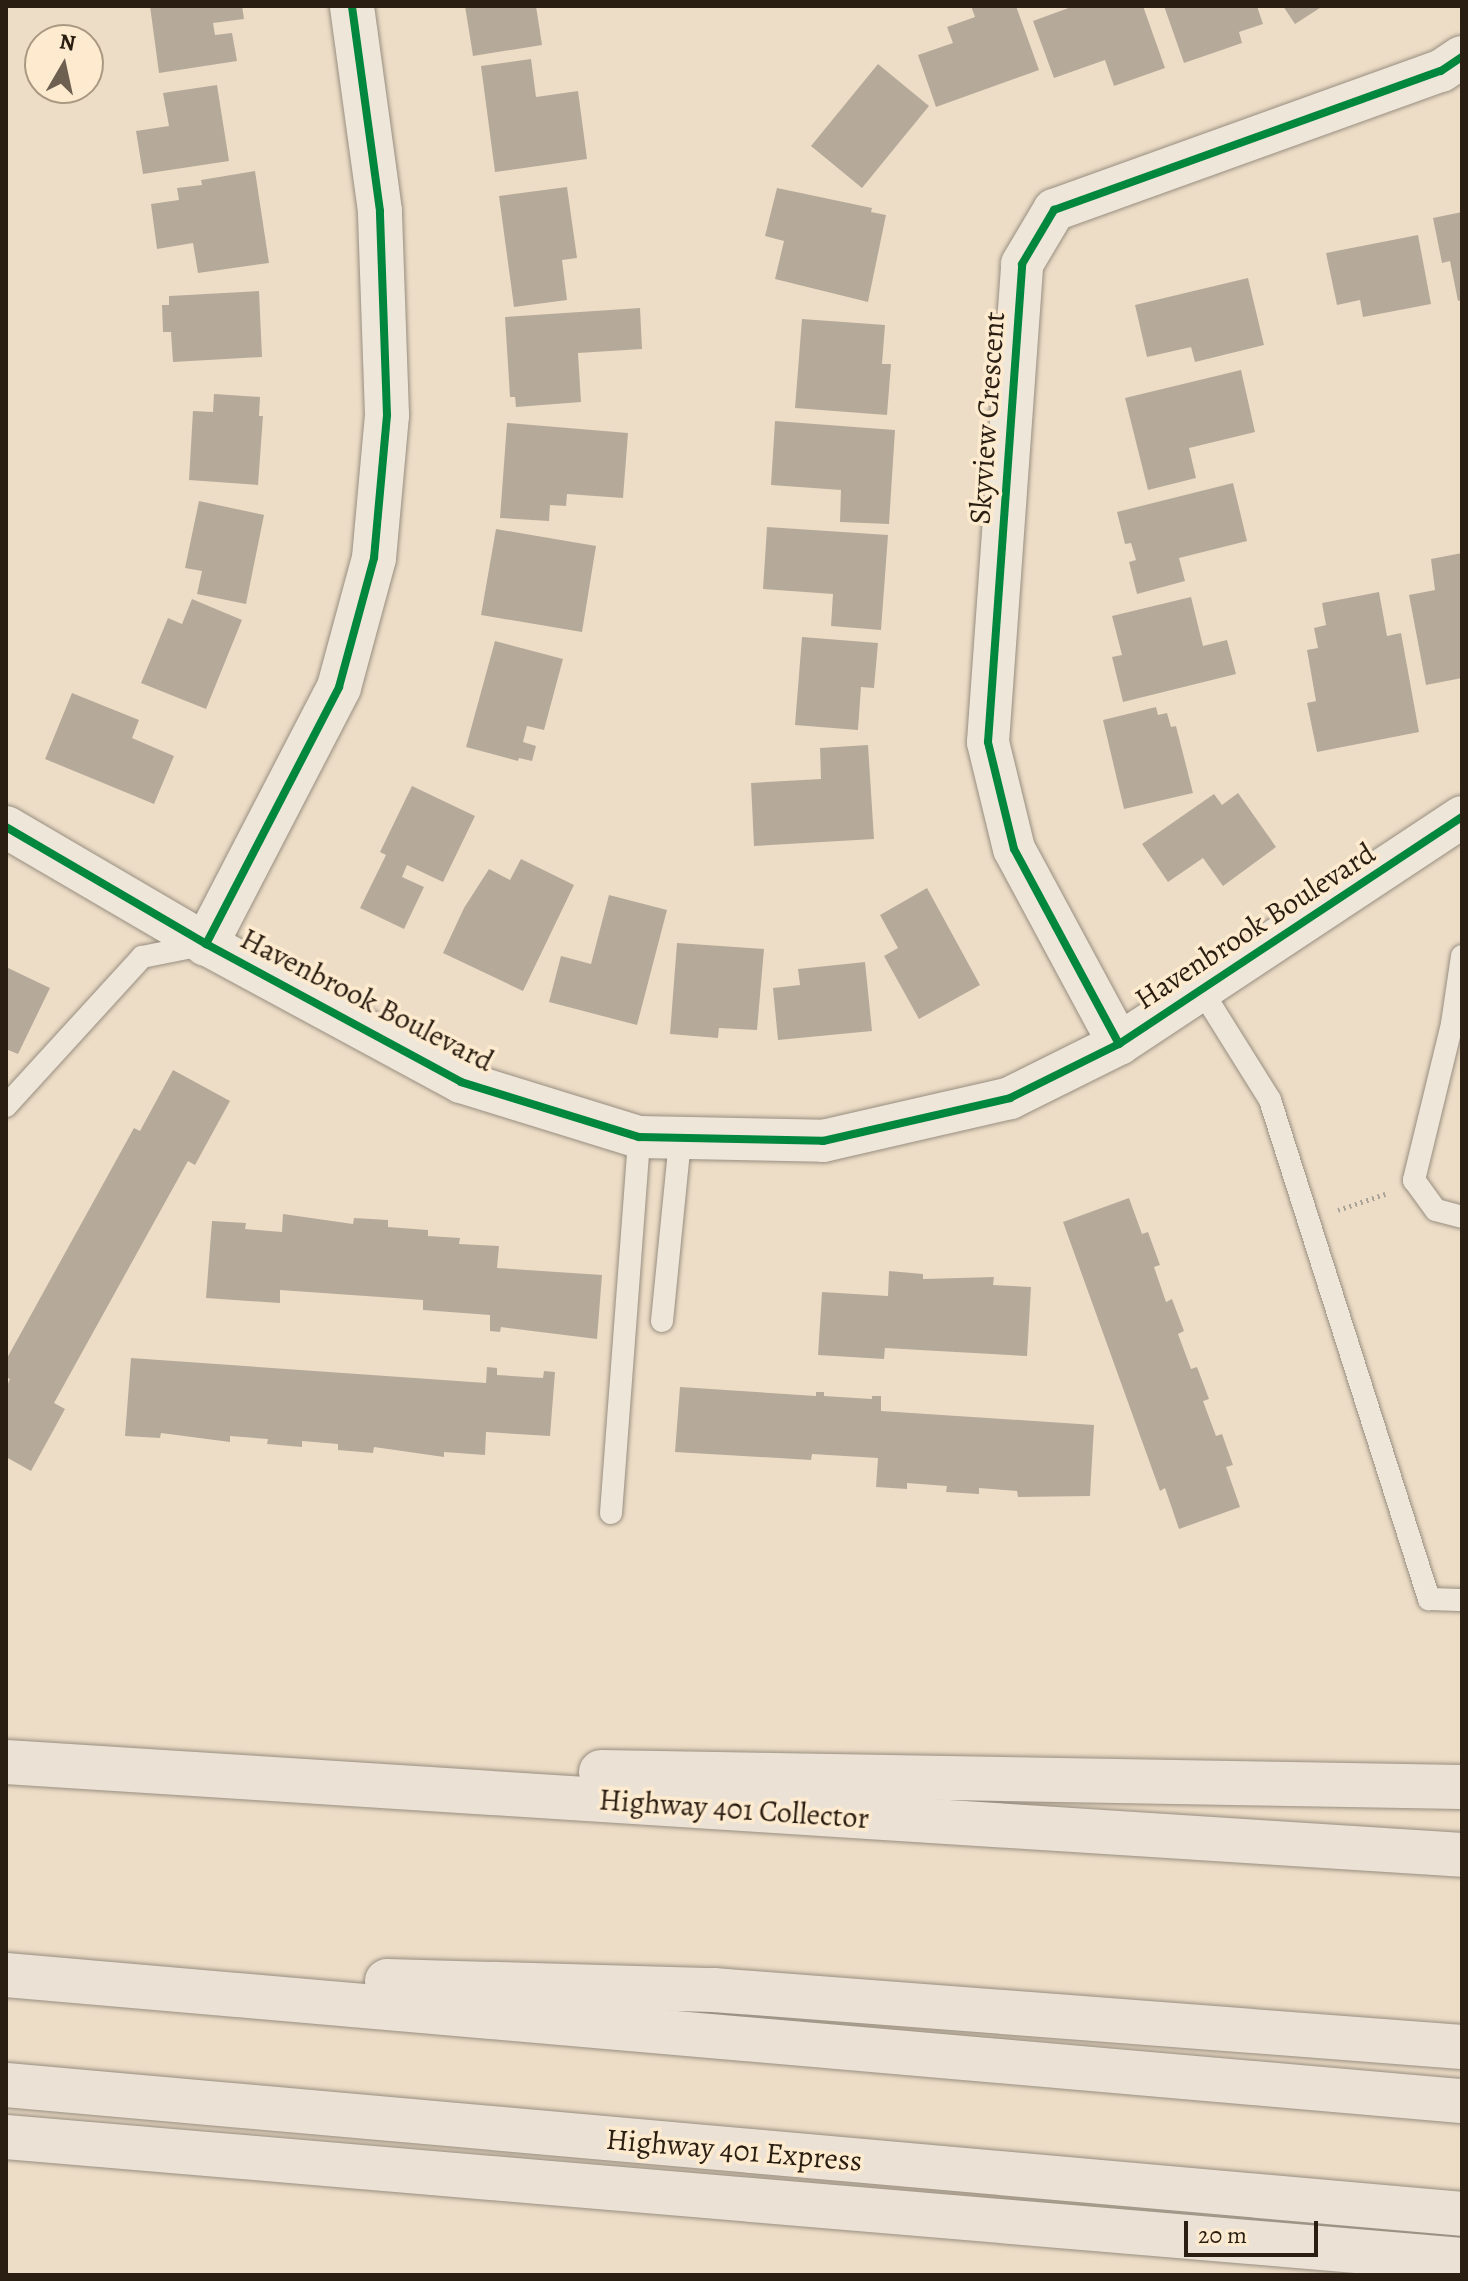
<!DOCTYPE html>
<style>
body{margin:0}
#map{position:relative;width:1468px;height:2281px;overflow:hidden;background:#edddc6;font-family:Alegreya,serif}
div>[style]{position:absolute}
.building>*{inset:0;background:#b5aa9a}
.path>*{height:5px;margin-top:-2.5px;transform-origin:0;background:repeating-linear-gradient(90deg,#a9a297 0 2px,transparent 0 6px)}
.roads{filter:drop-shadow(0 0 2px #988e80) drop-shadow(0 0 2px #988e80)}
.lane>*{height:22px;margin:-11px;padding:0 11px;transform-origin:11px;border-radius:11px;background:#efe6da}
.street>*{height:42px;margin:-21px;padding:0 21px;transform-origin:21px;border-radius:21px;background:#efe6da}
.secondary>*{height:44px;margin:-22px;padding:0 22px;transform-origin:22px;border-radius:22px;background:#efe6da}
.highway>*{height:44px;margin:-22px;padding:0 22px;transform-origin:22px;border-radius:22px;background:#ebe2d5}
.cycleway>*{height:8px;margin:-4px;padding:0 4px;transform-origin:4px;border-radius:4px;background:#00873e}
span{translate:-50% -50%;white-space:nowrap;text-align:center;line-height:1.15;-webkit-text-stroke:7px #feebcf;paint-order:stroke}
.street-label{font-size:30px;color:#2a1d11}
.frame{position:absolute;inset:0;border:8px solid #2a1d11;pointer-events:none}
.north{position:absolute;left:24px;top:24px;width:80px;height:80px;box-sizing:border-box;background:#feebcf;border:2px solid #a99983;border-radius:50%;rotate:9deg;font-size:22px;font-weight:700;line-height:32px;text-align:center;color:#2a1d11}
.north::after{content:'';display:block;margin:auto;width:28px;height:36px;background:#6e6050;clip-path:polygon(50% 0,100% 100%,50% 72%,0 100%)}
.scale{position:absolute;left:1184px;top:2221px;width:134px;height:36px;box-sizing:border-box;border:4px solid #2a1d11;border-top:0;padding-left:10px;font-size:24px;line-height:28px;white-space:nowrap;color:#2a1d11;-webkit-text-stroke:6px #feebcf;paint-order:stroke}
</style>
<div id="map">
<div class="building">
<div style="clip-path:polygon(150px 6px,242px 6px,244px 19px,213px 23px,215px 35px,232px 33px,237px 61px,159px 73px)"></div>
<div style="clip-path:polygon(465px 6px,536px 6px,542px 45px,473px 56px)"></div>
<div style="clip-path:polygon(971px 6px,1016px 6px,1039px 70px,936px 107px,918px 55px,953px 43px,947px 27px,975px 17px)"></div>
<div style="clip-path:polygon(1074px 6px,1143px 6px,1165px 68px,1114px 86px,1105px 60px,1054px 78px,1033px 21px)"></div>
<div style="clip-path:polygon(1164px 6px,1257px 6px,1263px 24px,1239px 32px,1242px 43px,1184px 63px)"></div>
<div style="clip-path:polygon(1283px 6px,1323px 6px,1295px 24px)"></div>
<div style="clip-path:polygon(531px 59px,536px 97px,578px 91px,587px 159px,495px 172px,481px 66px)"></div>
<div style="clip-path:polygon(878px 64px,929px 106px,862px 188px,811px 146px)"></div>
<div style="clip-path:polygon(217px 85px,229px 161px,143px 174px,136px 131px,169px 126px,163px 93px)"></div>
<div style="clip-path:polygon(255px 171px,269px 263px,198px 273px,193px 243px,157px 249px,151px 204px,179px 200px,177px 188px,202px 185px,201px 180px)"></div>
<div style="clip-path:polygon(567px 187px,577px 258px,562px 260px,567px 300px,514px 307px,499px 196px)"></div>
<div style="clip-path:polygon(777px 188px,872px 208px,871px 212px,886px 215px,868px 302px,775px 279px,784px 241px,765px 236px)"></div>
<div style="clip-path:polygon(1462px 212px,1462px 300px,1458px 301px,1450px 261px,1442px 263px,1433px 218px)"></div>
<div style="clip-path:polygon(1418px 235px,1431px 304px,1363px 317px,1360px 300px,1337px 305px,1326px 253px)"></div>
<div style="clip-path:polygon(1248px 278px,1264px 345px,1195px 362px,1191px 347px,1147px 357px,1135px 305px)"></div>
<div style="clip-path:polygon(259px 291px,262px 357px,173px 362px,171px 332px,163px 332px,162px 305px,169px 305px,169px 296px)"></div>
<div style="clip-path:polygon(640px 308px,642px 349px,578px 353px,581px 402px,516px 407px,515px 397px,510px 397px,505px 317px)"></div>
<div style="clip-path:polygon(802px 319px,885px 325px,882px 364px,891px 364px,887px 415px,795px 408px)"></div>
<div style="clip-path:polygon(1241px 370px,1255px 432px,1189px 448px,1196px 478px,1148px 490px,1125px 398px)"></div>
<div style="clip-path:polygon(214px 394px,260px 397px,259px 416px,263px 416px,258px 485px,189px 480px,193px 411px,213px 412px)"></div>
<div style="clip-path:polygon(775px 421px,895px 430px,889px 524px,840px 522px,841px 490px,771px 485px)"></div>
<div style="clip-path:polygon(507px 423px,628px 433px,623px 498px,567px 494px,566px 506px,550px 505px,549px 521px,500px 518px)"></div>
<div style="clip-path:polygon(1233px 483px,1247px 541px,1179px 558px,1185px 581px,1137px 594px,1129px 562px,1136px 560px,1131px 543px,1125px 544px,1117px 512px)"></div>
<div style="clip-path:polygon(199px 501px,264px 515px,246px 604px,197px 594px,202px 571px,185px 568px)"></div>
<div style="clip-path:polygon(767px 527px,888px 535px,881px 630px,831px 626px,833px 594px,763px 589px)"></div>
<div style="clip-path:polygon(496px 529px,596px 546px,582px 632px,481px 615px)"></div>
<div style="clip-path:polygon(1462px 553px,1462px 678px,1426px 685px,1409px 595px,1435px 590px,1431px 559px)"></div>
<div style="clip-path:polygon(1379px 592px,1387px 636px,1401px 633px,1419px 732px,1317px 752px,1307px 703px,1316px 701px,1307px 650px,1318px 648px,1314px 628px,1326px 625px,1322px 603px)"></div>
<div style="clip-path:polygon(1191px 597px,1203px 646px,1227px 640px,1236px 674px,1123px 702px,1112px 657px,1122px 655px,1112px 616px)"></div>
<div style="clip-path:polygon(192px 599px,242px 620px,206px 709px,141px 683px,168px 618px,182px 624px)"></div>
<div style="clip-path:polygon(802px 637px,878px 643px,874px 688px,861px 687px,858px 730px,795px 725px)"></div>
<div style="clip-path:polygon(495px 641px,563px 659px,544px 730px,527px 726px,523px 742px,536px 746px,532px 761px,519px 758px,518px 761px,466px 747px)"></div>
<div style="clip-path:polygon(72px 693px,139px 720px,132px 738px,174px 756px,154px 804px,45px 759px)"></div>
<div style="clip-path:polygon(1156px 707px,1158px 715px,1167px 713px,1171px 727px,1176px 726px,1193px 793px,1124px 809px,1103px 720px)"></div>
<div style="clip-path:polygon(868px 745px,874px 839px,754px 846px,751px 783px,821px 779px,820px 748px)"></div>
<div style="clip-path:polygon(412px 786px,475px 816px,443px 882px,407px 865px,402px 877px,424px 887px,404px 929px,360px 908px,386px 855px,380px 852px)"></div>
<div style="clip-path:polygon(1238px 793px,1276px 847px,1223px 886px,1203px 858px,1168px 882px,1142px 844px,1214px 794px,1222px 805px)"></div>
<div style="clip-path:polygon(521px 859px,574px 885px,523px 991px,443px 953px,464px 908px,489px 869px,510px 880px)"></div>
<div style="clip-path:polygon(927px 888px,980px 985px,919px 1019px,884px 956px,898px 948px,880px 915px)"></div>
<div style="clip-path:polygon(609px 895px,667px 910px,637px 1025px,549px 1002px,561px 956px,591px 964px)"></div>
<div style="clip-path:polygon(677px 943px,764px 949px,757px 1030px,719px 1028px,718px 1038px,670px 1034px)"></div>
<div style="clip-path:polygon(865px 962px,872px 1031px,778px 1040px,773px 988px,800px 985px,798px 969px)"></div>
<div style="clip-path:polygon(6px 967px,50px 988px,18px 1054px,6px 1049px)"></div>
<div style="clip-path:polygon(173px 1070px,230px 1101px,195px 1165px,188px 1161px,54px 1403px,65px 1409px,31px 1471px,6px 1457px,6px 1388px,10px 1379px,6px 1377px,6px 1360px,134px 1128px,140px 1131px)"></div>
<div style="clip-path:polygon(1129px 1198px,1142px 1234px,1148px 1232px,1160px 1265px,1154px 1267px,1166px 1302px,1172px 1299px,1184px 1331px,1178px 1334px,1191px 1369px,1197px 1367px,1209px 1399px,1203px 1401px,1216px 1436px,1222px 1434px,1233px 1465px,1226px 1467px,1240px 1507px,1179px 1529px,1165px 1488px,1160px 1491px,1063px 1222px)"></div>
<div style="clip-path:polygon(283px 1214px,353px 1224px,354px 1218px,388px 1220px,388px 1227px,428px 1230px,428px 1236px,460px 1238px,459px 1244px,499px 1246px,497px 1268px,602px 1275px,597px 1339px,501px 1327px,500px 1332px,490px 1331px,490px 1315px,423px 1310px,423px 1300px,280px 1290px,280px 1303px,206px 1298px,212px 1221px,246px 1223px,245px 1229px,282px 1232px)"></div>
<div style="clip-path:polygon(889px 1271px,923px 1274px,923px 1279px,994px 1277px,993px 1285px,1031px 1287px,1027px 1356px,885px 1348px,884px 1359px,818px 1355px,822px 1292px,888px 1296px)"></div>
<div style="clip-path:polygon(131px 1358px,486px 1383px,487px 1367px,497px 1368px,497px 1375px,543px 1378px,544px 1371px,555px 1372px,550px 1436px,486px 1432px,485px 1455px,444px 1452px,444px 1457px,374px 1447px,373px 1453px,338px 1450px,338px 1444px,302px 1441px,302px 1447px,267px 1444px,268px 1439px,230px 1436px,230px 1442px,161px 1433px,160px 1438px,125px 1436px)"></div>
<div style="clip-path:polygon(680px 1387px,816px 1396px,816px 1392px,824px 1392px,824px 1396px,872px 1399px,872px 1396px,881px 1396px,881px 1411px,1094px 1425px,1090px 1496px,1018px 1497px,1017px 1491px,979px 1488px,979px 1494px,946px 1492px,947px 1486px,907px 1483px,907px 1489px,876px 1487px,878px 1458px,812px 1454px,811px 1460px,675px 1452px)"></div>
</div>
<div class="path">
<div style="left:1338px;top:1210px;width:50px;rotate:-18.8deg"></div>
</div>
<div class="roads">
<div class="lane">
<div style="left:1462px;top:956px;width:69px;rotate:98.4deg"></div>
<div style="left:1452px;top:1024px;width:161px;rotate:103.7deg"></div>
<div style="left:1414px;top:1180px;width:37px;rotate:54deg"></div>
<div style="left:1436px;top:1210px;width:27px;rotate:15deg"></div>
<div style="left:1202px;top:991px;width:128px;rotate:58deg"></div>
<div style="left:1270px;top:1100px;width:524px;rotate:72.33deg"></div>
<div style="left:1429px;top:1599px;width:33px;rotate:2deg"></div>
<div style="left:6px;top:1106px;width:202px;rotate:-47.6deg"></div>
<div style="left:142px;top:957px;width:61px;rotate:-11.3deg"></div>
<div style="left:662px;top:1321px;width:182px;rotate:-84.3deg"></div>
<div style="left:611px;top:1513px;width:377px;rotate:-85.7deg"></div>
</div>
<div class="street">
<div style="left:6px;top:827px;width:232px;rotate:30.3deg"></div>
<div style="left:206px;top:944px;width:290px;rotate:28.4deg"></div>
<div style="left:461px;top:1082px;width:186px;rotate:17.2deg"></div>
<div style="left:639px;top:1137px;width:184px;rotate:1.2deg"></div>
<div style="left:823px;top:1141px;width:192px;rotate:-12.9deg"></div>
<div style="left:1010px;top:1098px;width:122px;rotate:-26.4deg"></div>
<div style="left:1119px;top:1044px;width:411px;rotate:-33.5deg"></div>
<div style="left:1119px;top:1044px;width:221px;rotate:-118.3deg"></div>
<div style="left:1014px;top:849px;width:110px;rotate:-103.7deg"></div>
<div style="left:988px;top:742px;width:479px;rotate:-85.9deg"></div>
<div style="left:1022px;top:264px;width:63px;rotate:-59.3deg"></div>
<div style="left:1054px;top:210px;width:411px;rotate:-19.8deg"></div>
<div style="left:1441px;top:71px;width:25px;rotate:-34deg"></div>
</div>
<div class="secondary">
<div style="left:206px;top:944px;width:289px;rotate:-62.6deg"></div>
<div style="left:339px;top:687px;width:134px;rotate:-74.8deg"></div>
<div style="left:374px;top:558px;width:144px;rotate:-84.8deg"></div>
<div style="left:387px;top:415px;width:204px;rotate:-92deg"></div>
<div style="left:380px;top:211px;width:207px;rotate:-97.8deg"></div>
</div>
<div class="highway">
<div style="left:6px;top:1762px;width:1459px;rotate:3.65deg"></div>
<div style="left:601px;top:1772px;width:861px;rotate:1deg"></div>
<div style="left:6px;top:1975px;width:1461px;rotate:4.95deg"></div>
<div style="left:387px;top:1981px;width:327px;rotate:1.6deg"></div>
<div style="left:714px;top:1990px;width:750px;rotate:4.36deg"></div>
<div style="left:6px;top:2085px;width:1462px;rotate:5.06deg"></div>
<div style="left:6px;top:2137px;width:1461px;rotate:4.83deg"></div>
</div>
</div>
<div class="cycleway">
<div style="left:6px;top:827px;width:232px;rotate:30.3deg"></div>
<div style="left:206px;top:944px;width:290px;rotate:28.4deg"></div>
<div style="left:461px;top:1082px;width:186px;rotate:17.2deg"></div>
<div style="left:639px;top:1137px;width:184px;rotate:1.2deg"></div>
<div style="left:823px;top:1141px;width:192px;rotate:-12.9deg"></div>
<div style="left:1010px;top:1098px;width:122px;rotate:-26.4deg"></div>
<div style="left:1119px;top:1044px;width:411px;rotate:-33.5deg"></div>
<div style="left:206px;top:944px;width:289px;rotate:-62.6deg"></div>
<div style="left:339px;top:687px;width:134px;rotate:-74.8deg"></div>
<div style="left:374px;top:558px;width:144px;rotate:-84.8deg"></div>
<div style="left:387px;top:415px;width:204px;rotate:-92deg"></div>
<div style="left:380px;top:211px;width:207px;rotate:-97.8deg"></div>
<div style="left:1119px;top:1044px;width:221px;rotate:-118.3deg"></div>
<div style="left:1014px;top:849px;width:110px;rotate:-103.7deg"></div>
<div style="left:988px;top:742px;width:479px;rotate:-85.9deg"></div>
<div style="left:1022px;top:264px;width:63px;rotate:-59.3deg"></div>
<div style="left:1054px;top:210px;width:411px;rotate:-19.8deg"></div>
<div style="left:1441px;top:71px;width:25px;rotate:-34deg"></div>
</div>
<div class="street-label">
<span style="left:987px;top:418px;rotate:-86deg">Skyview Crescent</span>
<span style="left:1255px;top:926px;rotate:-33deg">Havenbrook Boulevard</span>
<span style="left:367px;top:1000px;rotate:27deg">Havenbrook Boulevard</span>
<span style="left:734px;top:1809px;rotate:4deg">Highway 401 Collector</span>
<span style="left:734px;top:2150px;rotate:5deg">Highway 401 Express</span>
</div>
<div class="frame"></div>
<div class="north">N</div>
<div class="scale">20 m</div>
</div>
